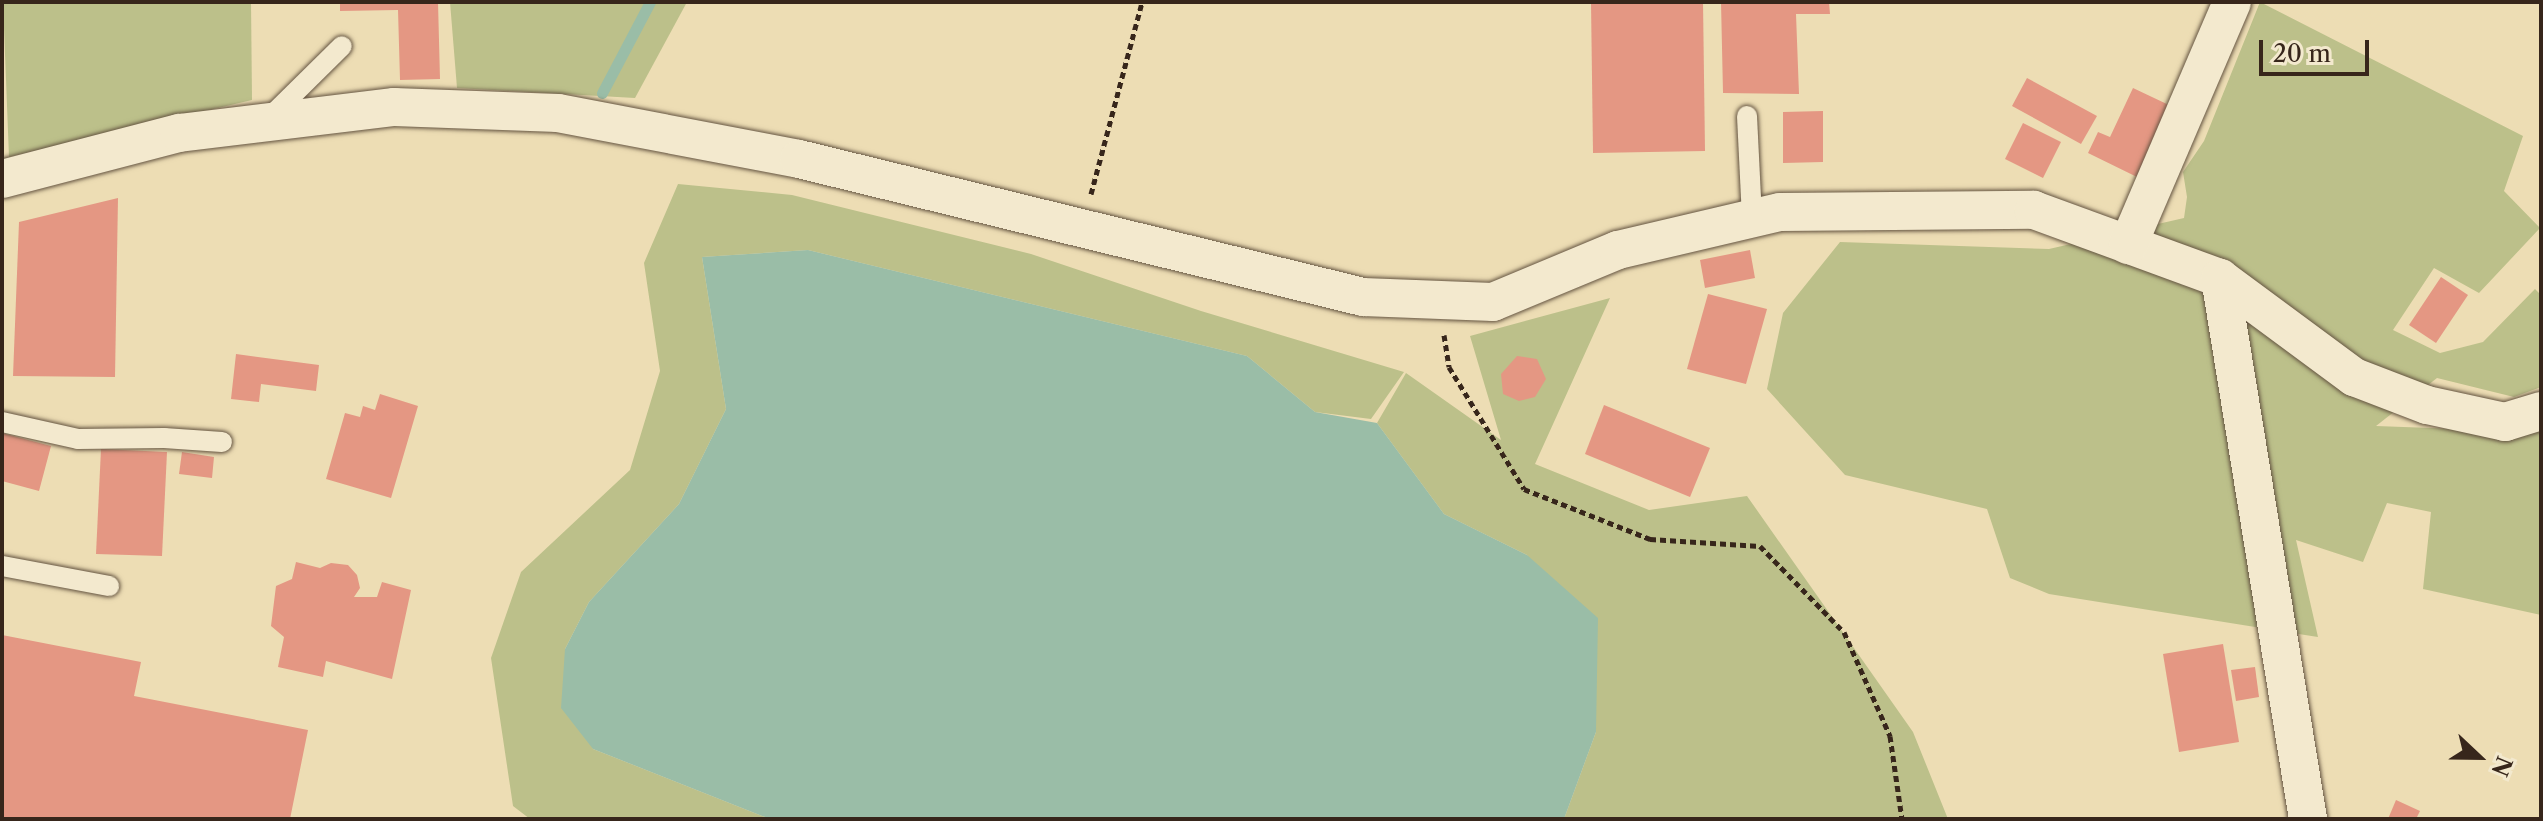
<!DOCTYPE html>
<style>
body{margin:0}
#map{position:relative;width:2543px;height:821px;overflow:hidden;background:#edddb4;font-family:"Libre Caslon Text",serif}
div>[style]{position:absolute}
.green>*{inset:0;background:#bcc08a}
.water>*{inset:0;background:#9abda7}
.stream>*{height:11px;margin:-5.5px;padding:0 5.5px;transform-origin:5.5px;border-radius:5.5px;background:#9abda7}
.building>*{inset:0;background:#e49783}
.path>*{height:5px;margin-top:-2.5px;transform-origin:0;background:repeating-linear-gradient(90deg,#37261b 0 6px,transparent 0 10px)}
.roads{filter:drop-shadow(0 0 2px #645441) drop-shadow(0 0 2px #645441)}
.service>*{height:20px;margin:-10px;padding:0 10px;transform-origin:10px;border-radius:10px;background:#f3e9ce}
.minor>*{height:38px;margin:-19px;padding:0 19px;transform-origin:19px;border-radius:19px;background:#f3e9ce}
span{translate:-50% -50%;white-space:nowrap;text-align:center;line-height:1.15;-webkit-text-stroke:8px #f3e9ce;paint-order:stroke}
.frame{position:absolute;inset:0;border:4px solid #37261b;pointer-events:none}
.north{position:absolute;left:2439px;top:717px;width:80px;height:80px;-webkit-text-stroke:6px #f3e9ce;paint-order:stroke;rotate:112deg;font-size:22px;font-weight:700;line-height:32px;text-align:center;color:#37261b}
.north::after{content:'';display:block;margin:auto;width:28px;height:36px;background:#37261b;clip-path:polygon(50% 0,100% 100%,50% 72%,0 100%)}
.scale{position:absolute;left:2259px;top:40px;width:110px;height:36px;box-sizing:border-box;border:4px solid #37261b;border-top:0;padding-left:10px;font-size:24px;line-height:28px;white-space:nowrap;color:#37261b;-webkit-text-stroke:6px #f3e9ce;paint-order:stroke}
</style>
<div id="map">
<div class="green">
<div style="clip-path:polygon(3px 2px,251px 2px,252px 100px,9px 157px)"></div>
<div style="clip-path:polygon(450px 2px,687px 2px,635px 98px,457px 88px)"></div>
<div style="clip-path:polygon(2260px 2px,2523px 136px,2504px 191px,2540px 228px,2479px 293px,2434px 268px,2393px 330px,2440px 353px,2483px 342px,2535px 289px,2541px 295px,2541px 387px,2514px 397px,2437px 378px,2376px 426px,2541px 432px,2541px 615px,2423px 589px,2431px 512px,2387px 503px,2363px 562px,2296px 540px,2318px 637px,2049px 594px,2010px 578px,1987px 509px,1845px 475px,1767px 389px,1783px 313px,1840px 242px,2049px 249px,2184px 218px,2187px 197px,2183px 172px,2204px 141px)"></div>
<div style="clip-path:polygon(678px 184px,792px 195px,1031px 254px,1201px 311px,1404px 372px,1371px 419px,1315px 412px,1247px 356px,808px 250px,702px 257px,726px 409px,679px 504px,589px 602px,565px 649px,593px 749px,770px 819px,530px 819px,513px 806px,491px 658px,521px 572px,630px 470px,660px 371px,644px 263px)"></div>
<div style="clip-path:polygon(1610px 298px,1535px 464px,1649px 510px,1747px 496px,1913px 732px,1948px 819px,1564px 819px,1596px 732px,1527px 555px,1444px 514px,1377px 423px,1406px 373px,1501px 440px,1470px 336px)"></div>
</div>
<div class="water">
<div style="clip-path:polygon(808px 250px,1247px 356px,1315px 412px,1377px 423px,1444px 514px,1527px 555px,1598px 618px,1596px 732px,1564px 819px,770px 819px,593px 749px,561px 708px,565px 649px,589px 602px,679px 504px,726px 409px,702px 257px)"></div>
</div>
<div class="stream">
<div style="left:602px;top:93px;width:103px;rotate:-62.2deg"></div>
</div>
<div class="building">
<div style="clip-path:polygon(340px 2px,438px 2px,440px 79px,400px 80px,398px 10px,340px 11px)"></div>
<div style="clip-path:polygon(1591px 2px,1703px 2px,1705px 151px,1593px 153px)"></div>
<div style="clip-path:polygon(1721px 2px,1829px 2px,1830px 14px,1796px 14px,1799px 94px,1723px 93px)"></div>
<div style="clip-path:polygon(2027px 78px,2097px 116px,2081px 144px,2012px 106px)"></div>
<div style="clip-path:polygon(2133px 88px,2171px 106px,2137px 177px,2088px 153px,2098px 132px,2110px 137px)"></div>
<div style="clip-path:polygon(1823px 111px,1823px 162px,1783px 163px,1783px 112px)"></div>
<div style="clip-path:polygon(2023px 123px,2061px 142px,2043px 178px,2005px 159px)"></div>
<div style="clip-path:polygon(118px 198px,115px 377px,13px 376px,19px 222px)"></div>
<div style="clip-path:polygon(1750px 250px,1755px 278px,1705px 288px,1700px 260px)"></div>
<div style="clip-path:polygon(2441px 277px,2468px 295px,2436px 343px,2409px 325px)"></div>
<div style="clip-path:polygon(1708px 294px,1767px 309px,1746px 384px,1687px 369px)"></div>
<div style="clip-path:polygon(236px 354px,319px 365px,316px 391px,261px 384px,259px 402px,231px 399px)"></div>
<div style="clip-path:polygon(1517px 356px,1537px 359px,1546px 379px,1535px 397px,1519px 401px,1503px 394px,1501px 374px)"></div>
<div style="clip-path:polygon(380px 394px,418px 406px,391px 498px,326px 479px,345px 413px,360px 417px,363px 406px,375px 410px)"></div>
<div style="clip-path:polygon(1604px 405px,1710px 448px,1690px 497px,1585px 454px)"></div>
<div style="clip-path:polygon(2px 433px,51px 446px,39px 491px,2px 481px)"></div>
<div style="clip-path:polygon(101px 449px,167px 452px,162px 556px,96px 554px)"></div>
<div style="clip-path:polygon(182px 452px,214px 457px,212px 478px,179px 474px)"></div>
<div style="clip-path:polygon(296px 562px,320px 568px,331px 563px,348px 565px,357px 575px,360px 588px,354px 597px,377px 597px,382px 582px,411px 590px,392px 679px,326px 661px,323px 677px,278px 667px,284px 637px,271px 626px,276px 586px,292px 579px)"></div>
<div style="clip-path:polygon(2px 635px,141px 662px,134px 696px,308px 730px,290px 819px,2px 819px)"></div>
<div style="clip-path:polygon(2223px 644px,2239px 742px,2179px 752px,2163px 654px)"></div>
<div style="clip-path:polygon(2255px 667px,2259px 697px,2236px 701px,2231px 670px)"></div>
<div style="clip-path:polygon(2396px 800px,2420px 811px,2416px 819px,2388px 819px)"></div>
</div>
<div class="path">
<div style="left:1091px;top:194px;width:199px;rotate:-75.1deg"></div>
<div style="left:1444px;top:335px;width:32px;rotate:81deg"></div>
<div style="left:1449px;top:367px;width:143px;rotate:58.4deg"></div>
<div style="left:1524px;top:489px;width:136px;rotate:21.6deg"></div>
<div style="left:1650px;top:539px;width:110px;rotate:3.6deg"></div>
<div style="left:1760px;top:546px;width:120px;rotate:45.7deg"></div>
<div style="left:1844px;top:632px;width:114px;rotate:66.1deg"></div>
<div style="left:1890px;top:736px;width:84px;rotate:81.8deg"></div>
</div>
<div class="roads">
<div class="service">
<div style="left:1747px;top:116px;width:102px;rotate:87.2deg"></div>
<div style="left:267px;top:120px;width:105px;rotate:-44.6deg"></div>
<div style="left:2px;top:422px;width:78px;rotate:12.6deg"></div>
<div style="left:78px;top:439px;width:86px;rotate:-0.7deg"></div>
<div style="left:164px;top:438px;width:58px;rotate:3.9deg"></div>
<div style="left:2px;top:566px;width:109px;rotate:10.6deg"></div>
</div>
<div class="minor">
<div style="left:2px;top:179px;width:183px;rotate:-14.6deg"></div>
<div style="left:179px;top:133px;width:217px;rotate:-6.9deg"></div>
<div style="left:394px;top:107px;width:164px;rotate:2.1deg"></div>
<div style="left:558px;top:113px;width:245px;rotate:10.8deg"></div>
<div style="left:799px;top:159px;width:581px;rotate:13.75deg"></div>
<div style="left:1363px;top:297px;width:130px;rotate:2.2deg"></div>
<div style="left:1493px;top:302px;width:135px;rotate:-22.6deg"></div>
<div style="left:1618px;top:250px;width:166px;rotate:-13.2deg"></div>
<div style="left:1780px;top:212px;width:254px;rotate:-0.5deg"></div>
<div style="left:2034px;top:210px;width:198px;rotate:20.1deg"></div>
<div style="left:2220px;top:278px;width:167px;rotate:36.5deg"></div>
<div style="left:2354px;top:377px;width:78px;rotate:21deg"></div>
<div style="left:2427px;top:405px;width:80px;rotate:12.3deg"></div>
<div style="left:2505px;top:422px;width:38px;rotate:-17deg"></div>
<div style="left:2128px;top:245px;width:264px;rotate:-66.8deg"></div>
<div style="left:2220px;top:278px;width:548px;rotate:80.76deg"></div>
</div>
</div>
<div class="frame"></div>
<div class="north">N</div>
<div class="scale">20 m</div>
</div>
